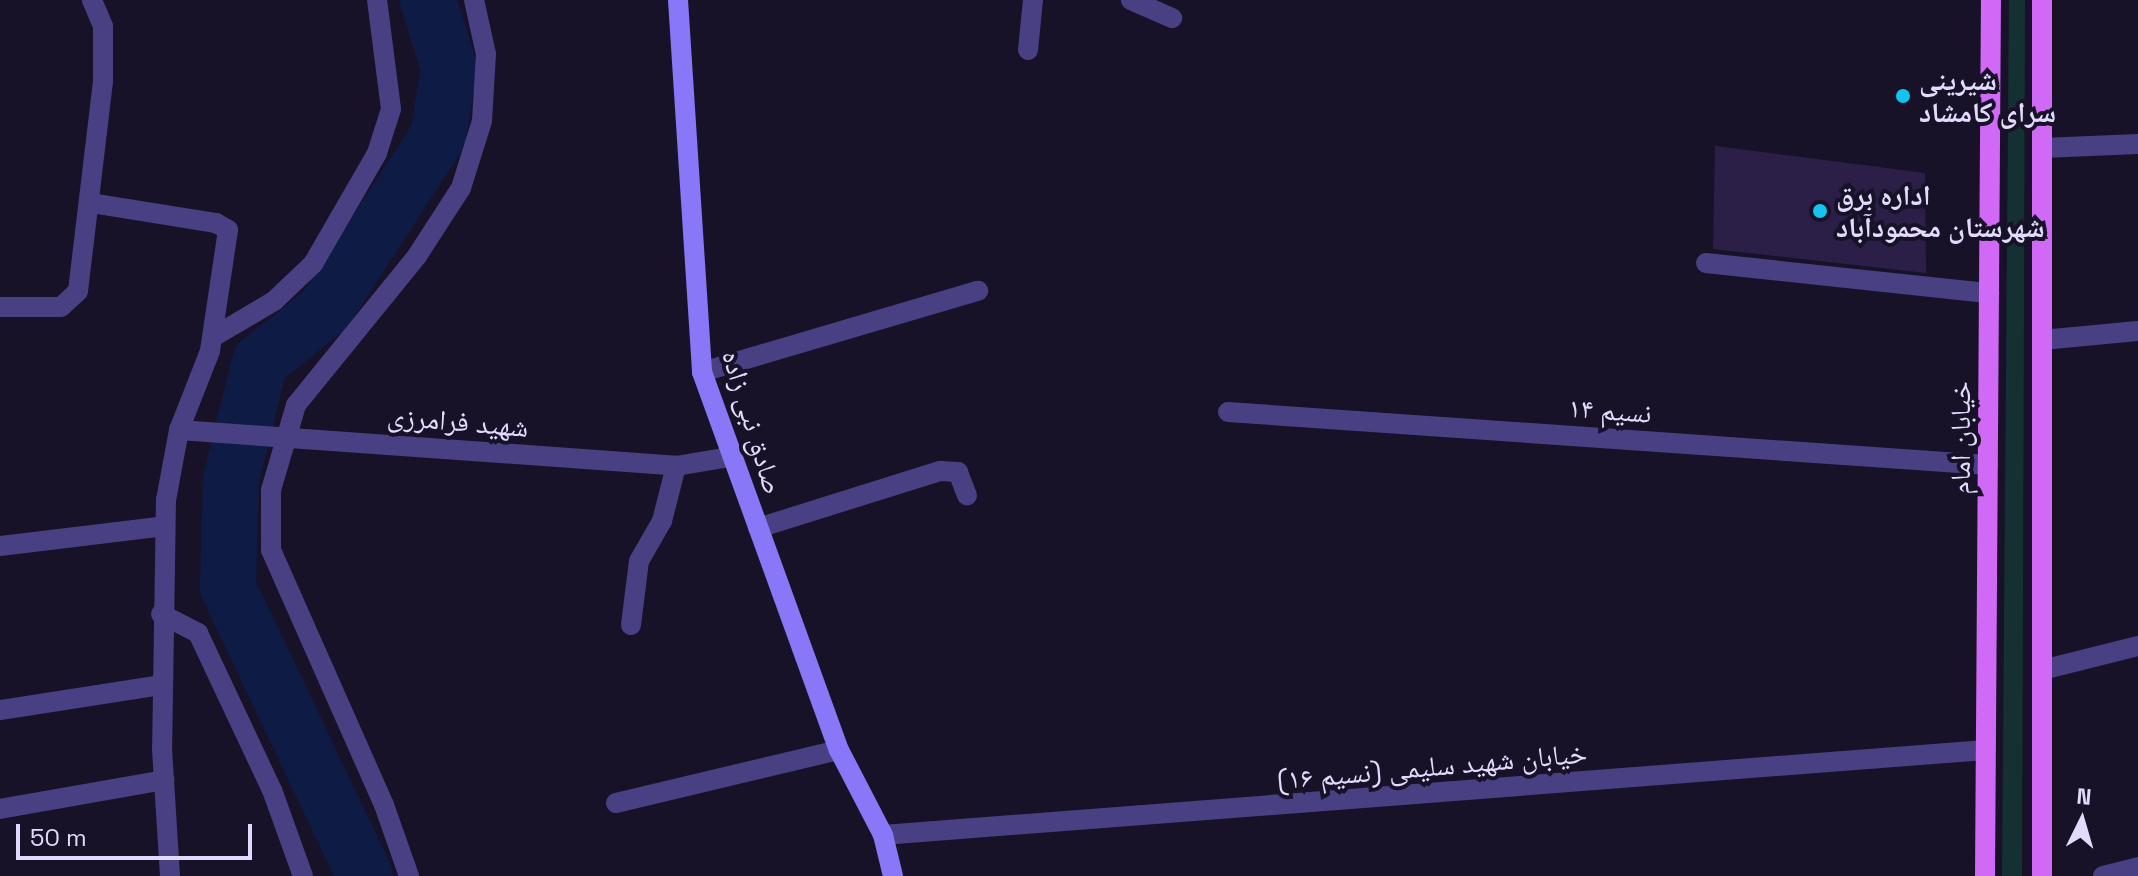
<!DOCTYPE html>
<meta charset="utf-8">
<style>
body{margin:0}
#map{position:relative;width:2138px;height:876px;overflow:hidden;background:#181228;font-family:"Space Grotesk","Noto Naskh Arabic",sans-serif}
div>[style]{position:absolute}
.green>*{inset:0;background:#153032}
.river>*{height:56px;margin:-28px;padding:0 28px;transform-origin:28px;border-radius:28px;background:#0e1c45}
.building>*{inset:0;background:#2b1f48}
.street>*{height:20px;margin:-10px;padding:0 10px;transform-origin:10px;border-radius:10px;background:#494084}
.secondary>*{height:20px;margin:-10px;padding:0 10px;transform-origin:10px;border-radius:10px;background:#8878f7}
.primary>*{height:20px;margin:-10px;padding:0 10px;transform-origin:10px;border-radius:10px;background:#d069f6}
.dots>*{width:22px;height:22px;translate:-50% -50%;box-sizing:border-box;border:4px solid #181228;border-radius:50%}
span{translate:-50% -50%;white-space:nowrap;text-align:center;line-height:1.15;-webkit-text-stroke:8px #181228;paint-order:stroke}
.poi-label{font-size:28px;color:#e2dbfd;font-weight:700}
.left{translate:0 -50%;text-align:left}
.street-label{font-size:28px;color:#e2dbfd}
.north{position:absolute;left:2042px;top:780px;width:80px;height:80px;-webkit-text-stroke:6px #181228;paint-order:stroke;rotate:5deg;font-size:22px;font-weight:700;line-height:32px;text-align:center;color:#e2dbfd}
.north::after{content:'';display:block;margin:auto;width:28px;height:36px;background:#e2dbfd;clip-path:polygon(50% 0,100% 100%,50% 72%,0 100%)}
.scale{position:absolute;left:16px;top:824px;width:236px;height:36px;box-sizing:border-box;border:4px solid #e2dbfd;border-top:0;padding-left:10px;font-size:24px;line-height:28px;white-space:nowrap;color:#e2dbfd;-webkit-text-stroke:6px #181228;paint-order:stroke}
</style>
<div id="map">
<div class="green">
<div style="clip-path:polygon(2009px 0,2025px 0,2022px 876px,2002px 876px)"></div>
</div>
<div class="river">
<div style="left:365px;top:876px;width:319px;rotate:-115.4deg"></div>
<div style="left:228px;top:588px;width:109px;rotate:-88.4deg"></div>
<div style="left:231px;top:479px;width:121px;rotate:-76.1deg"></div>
<div style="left:260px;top:362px;width:83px;rotate:-38.7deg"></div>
<div style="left:325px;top:310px;width:207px;rotate:-57deg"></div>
<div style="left:438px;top:136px;width:69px;rotate:-80.8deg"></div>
<div style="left:449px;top:68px;width:71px;rotate:-107.2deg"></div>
</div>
<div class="building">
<div style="clip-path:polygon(1715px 146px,1925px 173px,1926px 273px,1713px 249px)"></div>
</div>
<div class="street">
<div style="left:1131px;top:0;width:45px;rotate:23.7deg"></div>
<div style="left:1028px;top:50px;width:50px;rotate:-84.3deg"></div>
<div style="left:2042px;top:148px;width:96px;rotate:-2.4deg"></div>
<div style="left:91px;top:203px;width:127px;rotate:9.1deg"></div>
<div style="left:216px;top:223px;width:14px;rotate:30deg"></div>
<div style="left:228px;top:230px;width:122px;rotate:98.5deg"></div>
<div style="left:210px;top:351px;width:85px;rotate:111.4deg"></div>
<div style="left:179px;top:430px;width:71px;rotate:100.5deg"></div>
<div style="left:166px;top:500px;width:249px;rotate:90.9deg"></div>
<div style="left:162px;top:749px;width:127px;rotate:86.4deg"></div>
<div style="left:1706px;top:263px;width:285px;rotate:6.1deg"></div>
<div style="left:0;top:307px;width:61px"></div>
<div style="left:61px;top:307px;width:23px;rotate:-43deg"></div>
<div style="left:78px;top:291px;width:211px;rotate:-83.2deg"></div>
<div style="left:103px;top:81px;width:55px;rotate:-90deg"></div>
<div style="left:103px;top:26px;width:28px;rotate:-113deg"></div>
<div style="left:213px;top:337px;width:71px;rotate:-30.5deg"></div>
<div style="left:274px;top:301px;width:54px;rotate:-43.5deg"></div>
<div style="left:313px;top:264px;width:128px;rotate:-60deg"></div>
<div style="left:377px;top:153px;width:46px;rotate:-72.3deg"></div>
<div style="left:391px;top:109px;width:110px;rotate:-97.3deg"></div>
<div style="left:2042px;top:340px;width:96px;rotate:-5.4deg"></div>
<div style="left:702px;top:372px;width:288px;rotate:-16.4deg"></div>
<div style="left:1228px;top:412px;width:762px;rotate:3.99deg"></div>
<div style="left:179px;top:430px;width:498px;rotate:4.1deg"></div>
<div style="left:676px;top:466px;width:55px;rotate:-9.5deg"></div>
<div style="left:758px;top:528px;width:191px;rotate:-17.4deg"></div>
<div style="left:940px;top:471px;width:18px;rotate:3deg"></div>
<div style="left:958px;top:472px;width:25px;rotate:69deg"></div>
<div style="left:0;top:546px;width:166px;rotate:-6.9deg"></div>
<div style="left:161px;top:614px;width:42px;rotate:27.2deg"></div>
<div style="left:198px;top:633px;width:174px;rotate:64.8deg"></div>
<div style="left:272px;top:790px;width:91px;rotate:70.2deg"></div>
<div style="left:631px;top:625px;width:64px;rotate:-82.9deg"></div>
<div style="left:639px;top:561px;width:46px;rotate:-60.1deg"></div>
<div style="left:662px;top:521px;width:57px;rotate:-75.7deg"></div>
<div style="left:2042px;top:670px;width:99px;rotate:-14deg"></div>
<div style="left:0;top:710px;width:164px;rotate:-8.8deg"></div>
<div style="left:616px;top:803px;width:229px;rotate:-13.4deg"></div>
<div style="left:0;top:809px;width:167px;rotate:-10deg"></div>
<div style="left:883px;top:835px;width:1106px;rotate:-4.41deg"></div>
<div style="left:409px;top:876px;width:75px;rotate:-109.4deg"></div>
<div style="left:384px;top:805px;width:279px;rotate:-113.9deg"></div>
<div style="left:271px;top:550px;width:60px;rotate:-90deg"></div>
<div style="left:271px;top:490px;width:89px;rotate:-73.6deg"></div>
<div style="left:296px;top:405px;width:192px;rotate:-50.9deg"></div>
<div style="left:417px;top:256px;width:81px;rotate:-57.1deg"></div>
<div style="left:461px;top:188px;width:70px;rotate:-72.6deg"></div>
<div style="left:482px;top:121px;width:67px;rotate:-86.6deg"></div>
<div style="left:486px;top:54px;width:55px;rotate:-102.5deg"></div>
<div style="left:2103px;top:876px;width:36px;rotate:-14deg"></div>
</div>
<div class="secondary">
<div style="left:678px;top:0;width:373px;rotate:86.3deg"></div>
<div style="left:702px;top:372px;width:402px;rotate:70.1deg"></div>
<div style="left:839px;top:750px;width:96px;rotate:62.6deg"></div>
<div style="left:883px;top:835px;width:42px;rotate:76.3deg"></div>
</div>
<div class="primary">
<div style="left:2042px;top:0;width:876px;rotate:90deg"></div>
<div style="left:1985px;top:876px;width:876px;rotate:-89.61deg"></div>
</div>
<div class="dots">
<div style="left:1903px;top:96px;background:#13c4f1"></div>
<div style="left:1820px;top:211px;background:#13c4f1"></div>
</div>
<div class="poi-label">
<span class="left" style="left:1919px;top:96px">شیرینی<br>سرای کامشاد</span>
<span class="left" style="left:1836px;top:211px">اداره برق<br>شهرستان محمودآباد</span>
</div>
<div class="street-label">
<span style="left:1610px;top:410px;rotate:4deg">نسیم ۱۴</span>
<span style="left:458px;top:421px;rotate:5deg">شهید فرامرزی</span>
<span style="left:753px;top:422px;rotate:73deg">صادق نبی زاده</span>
<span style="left:1960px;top:438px;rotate:-90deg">خیابان امام</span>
<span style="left:1432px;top:766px;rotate:-5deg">خیابان شهید سلیمی (نسیم ۱۶)</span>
</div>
<div class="north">N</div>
<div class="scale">50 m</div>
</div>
